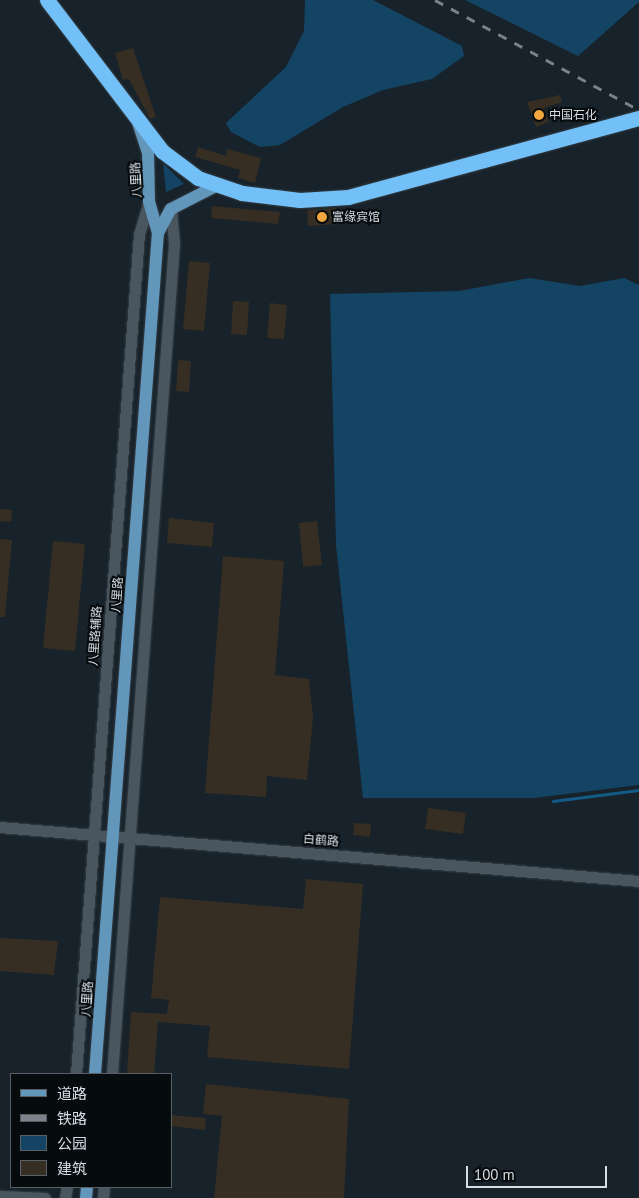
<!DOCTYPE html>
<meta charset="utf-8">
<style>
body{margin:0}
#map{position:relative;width:639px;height:1198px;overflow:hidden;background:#17222a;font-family:"PT Sans","Noto Sans SC",sans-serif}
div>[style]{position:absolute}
.green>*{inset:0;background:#144463}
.stream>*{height:3px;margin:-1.5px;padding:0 1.5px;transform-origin:1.5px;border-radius:1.5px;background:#135b86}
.building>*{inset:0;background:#372e23}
.roads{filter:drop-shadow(0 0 1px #363e45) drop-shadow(0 0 1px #363e45)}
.minor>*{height:11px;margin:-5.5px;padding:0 5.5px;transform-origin:5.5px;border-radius:5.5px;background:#495660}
.major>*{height:12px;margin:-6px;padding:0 6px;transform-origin:6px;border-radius:6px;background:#6296bb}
.highway>*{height:15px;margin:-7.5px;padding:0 7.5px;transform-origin:7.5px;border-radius:7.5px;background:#72c0f7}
.rail>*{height:3px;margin-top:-1.5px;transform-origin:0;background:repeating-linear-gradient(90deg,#7a838a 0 9px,transparent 0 18px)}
.dots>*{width:14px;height:14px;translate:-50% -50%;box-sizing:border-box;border:2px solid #060b0e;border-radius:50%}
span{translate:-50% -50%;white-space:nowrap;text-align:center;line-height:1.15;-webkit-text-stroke:4px #060b0e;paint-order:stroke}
.poi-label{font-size:12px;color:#d6dee4}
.left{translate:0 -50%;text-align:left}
.street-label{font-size:12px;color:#d6dee4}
.legend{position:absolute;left:10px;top:1073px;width:162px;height:115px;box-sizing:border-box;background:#060b0e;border:1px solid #595f64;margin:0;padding:6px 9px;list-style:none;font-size:15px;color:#d6dee4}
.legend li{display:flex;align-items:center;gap:10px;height:25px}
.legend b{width:25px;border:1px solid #595f64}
.scale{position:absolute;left:466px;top:1166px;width:141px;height:22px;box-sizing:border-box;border:2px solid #d6dee4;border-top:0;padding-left:6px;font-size:15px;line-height:18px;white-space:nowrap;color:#d6dee4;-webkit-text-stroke:4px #060b0e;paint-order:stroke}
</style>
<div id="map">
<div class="green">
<div style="clip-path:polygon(305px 0,373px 0,462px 46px,464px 56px,432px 79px,383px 90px,343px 107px,280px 145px,260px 147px,231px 132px,226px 123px,286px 67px,304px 31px)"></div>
<div style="clip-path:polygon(465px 0,639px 0,639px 2px,578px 56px)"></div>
<div style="clip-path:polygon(163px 163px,184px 184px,166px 192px)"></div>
<div style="clip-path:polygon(529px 278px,580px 286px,624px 278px,639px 285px,639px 785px,534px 798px,363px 798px,336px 545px,330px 294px,459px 291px)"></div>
</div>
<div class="stream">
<div style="left:553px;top:801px;width:87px;rotate:-7.3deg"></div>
</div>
<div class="building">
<div style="clip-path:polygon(133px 48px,156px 117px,150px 119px,129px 79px,123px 80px,115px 53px)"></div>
<div style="clip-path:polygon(560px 95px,562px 102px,544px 108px,549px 122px,536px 127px,527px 102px)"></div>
<div style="clip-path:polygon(198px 147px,226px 156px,227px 149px,261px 158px,255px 183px,238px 178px,240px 170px,195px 157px)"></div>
<div style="clip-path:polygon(212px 206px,280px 212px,278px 224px,211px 218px)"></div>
<div style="clip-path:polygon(336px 208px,337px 224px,308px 226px,307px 210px)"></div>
<div style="clip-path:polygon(189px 261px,210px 263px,204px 331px,183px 329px)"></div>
<div style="clip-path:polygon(233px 301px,249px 302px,247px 335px,231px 334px)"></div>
<div style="clip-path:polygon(270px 303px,287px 305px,284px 339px,267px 338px)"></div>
<div style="clip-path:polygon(178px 360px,191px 361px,189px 392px,176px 391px)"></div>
<div style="clip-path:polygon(0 509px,12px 510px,11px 522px,0 521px)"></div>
<div style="clip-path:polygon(169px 518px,214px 523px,212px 547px,167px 543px)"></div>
<div style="clip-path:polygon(317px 521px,322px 565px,303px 567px,299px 523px)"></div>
<div style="clip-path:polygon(0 539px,12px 540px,5px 617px,0 617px)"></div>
<div style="clip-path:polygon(53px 541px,85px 544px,75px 651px,43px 648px)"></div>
<div style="clip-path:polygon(223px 556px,284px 561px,275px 675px,309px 679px,313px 718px,307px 780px,267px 776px,266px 797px,205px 793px)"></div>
<div style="clip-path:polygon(428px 808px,466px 813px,463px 834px,425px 829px)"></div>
<div style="clip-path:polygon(354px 823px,371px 824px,370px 837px,353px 835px)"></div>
<div style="clip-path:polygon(306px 879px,363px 884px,349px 1069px,207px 1057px,210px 1026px,158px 1022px,154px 1074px,127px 1074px,131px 1012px,167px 1014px,169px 1000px,151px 998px,160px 897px,303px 909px)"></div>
<div style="clip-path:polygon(0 938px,58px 941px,54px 975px,0 971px)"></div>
<div style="clip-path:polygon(206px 1084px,349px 1099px,344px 1198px,214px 1198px,222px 1116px,203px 1114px)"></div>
<div style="clip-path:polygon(171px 1115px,206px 1118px,205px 1130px,171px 1126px)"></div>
</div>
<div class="roads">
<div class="minor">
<div style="left:0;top:827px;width:641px;rotate:4.83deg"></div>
<div style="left:76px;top:1074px;width:842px;rotate:-85.71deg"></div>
<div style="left:139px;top:234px;width:34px;rotate:-73deg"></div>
<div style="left:112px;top:1074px;width:833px;rotate:-85.73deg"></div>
<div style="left:174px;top:243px;width:34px;rotate:-95deg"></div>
<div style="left:0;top:1196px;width:45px;rotate:2.5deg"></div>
<div style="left:65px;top:1198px;width:11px;rotate:-80deg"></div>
<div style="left:103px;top:1198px;width:11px;rotate:-85deg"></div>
</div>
<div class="major">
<div style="left:158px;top:233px;width:27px;rotate:-62deg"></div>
<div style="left:171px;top:209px;width:51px;rotate:-27.1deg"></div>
<div style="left:95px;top:1074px;width:843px;rotate:-85.72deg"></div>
<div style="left:158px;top:233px;width:33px;rotate:-106deg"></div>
<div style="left:149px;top:201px;width:48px;rotate:-91.2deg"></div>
<div style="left:148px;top:153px;width:32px;rotate:-108deg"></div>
<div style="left:86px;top:1198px;width:11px;rotate:-85deg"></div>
</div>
<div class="highway">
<div style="left:47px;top:0;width:190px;rotate:52.7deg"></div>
<div style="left:162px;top:151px;width:45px;rotate:36.9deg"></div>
<div style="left:198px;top:178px;width:46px;rotate:18.8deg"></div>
<div style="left:242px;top:193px;width:58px;rotate:6.9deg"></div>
<div style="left:300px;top:200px;width:48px;rotate:-3.6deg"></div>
<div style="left:348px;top:197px;width:302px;rotate:-15.2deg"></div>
</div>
</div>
<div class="rail">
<div style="left:435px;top:0;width:232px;rotate:28.3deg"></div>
</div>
<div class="dots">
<div style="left:539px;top:115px;background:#f1a640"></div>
<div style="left:322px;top:217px;background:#f1a640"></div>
</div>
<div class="poi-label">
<span class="left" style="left:549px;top:115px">中国石化</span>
<span class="left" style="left:332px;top:217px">富缘宾馆</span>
</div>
<div class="street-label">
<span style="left:136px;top:180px;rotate:-93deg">八里路</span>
<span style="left:117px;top:595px;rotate:-86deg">八里路</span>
<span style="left:95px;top:636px;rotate:-86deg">八里路辅路</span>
<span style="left:321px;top:840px;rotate:5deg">白鹤路</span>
<span style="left:87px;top:999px;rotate:-86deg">八里路</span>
</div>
<ul class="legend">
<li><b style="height:6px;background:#6296bb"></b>道路</li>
<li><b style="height:6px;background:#7a838a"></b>铁路</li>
<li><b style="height:14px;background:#144463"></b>公园</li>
<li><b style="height:14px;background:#372e23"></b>建筑</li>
</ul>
<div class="scale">100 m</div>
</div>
